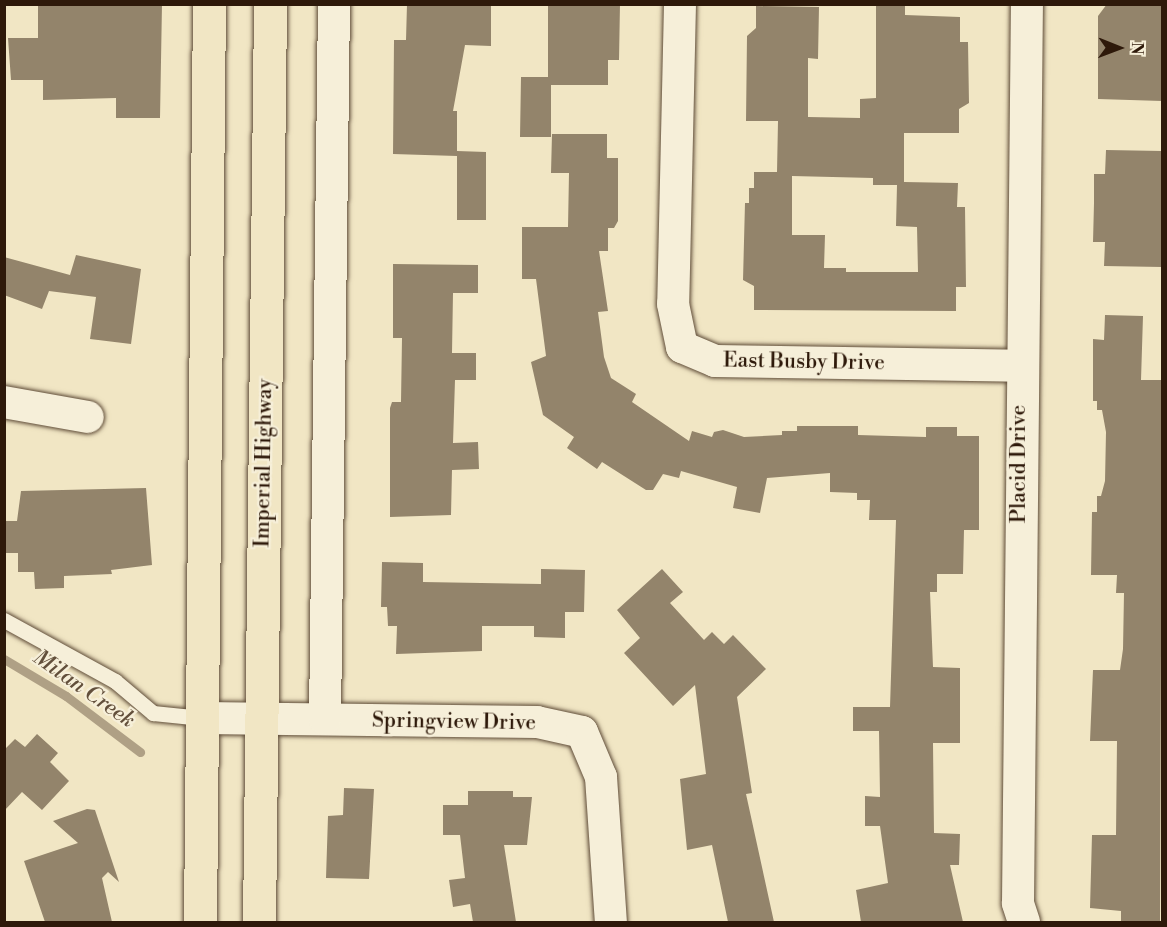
<!DOCTYPE html>
<style>
body{margin:0}
#map{position:relative;width:1167px;height:927px;overflow:hidden;background:#f1e6c4;font-family:"Libre Bodoni",serif}
div>[style]{position:absolute}
.stream>*{height:9px;margin:-4.5px;padding:0 4.5px;transform-origin:4.5px;border-radius:4.5px;background:#afa085}
.building>*{inset:0;background:#93846b}
.roads{filter:drop-shadow(0 0 2px #5f4c38) drop-shadow(0 0 2px #5f4c38)}
.lane>*{height:15px;margin:-7.5px;padding:0 7.5px;transform-origin:7.5px;border-radius:7.5px;background:#f6efd9}
.street>*{height:32px;margin:-16px;padding:0 16px;transform-origin:16px;border-radius:16px;background:#f6efd9}
.primary>*{height:33px;margin:-16.5px;padding:0 16.5px;transform-origin:16.5px;border-radius:16.5px;background:#f1e6c4}
span{translate:-50% -50%;white-space:nowrap;text-align:center;line-height:1.15;-webkit-text-stroke:4.5px #f6efd9;paint-order:stroke}
.street-label{font-size:21px;color:#2e190a}
.water-label{font-size:22px;color:#624f3b;font-style:italic}
.frame{position:absolute;inset:0;border:6px solid #2e190a;pointer-events:none}
.north{position:absolute;left:1089px;top:18px;width:60px;height:60px;-webkit-text-stroke:4px #f6efd9;paint-order:stroke;rotate:91deg;font-size:16px;font-weight:700;line-height:24px;text-align:center;color:#2e190a}
.north::after{content:'';display:block;margin:auto;width:21px;height:27px;background:#2e190a;clip-path:polygon(50% 0,100% 100%,50% 72%,0 100%)}
</style>
<div id="map">
<div class="stream">
<div style="left:4px;top:659px;width:72px;rotate:30.8deg"></div>
<div style="left:66px;top:696px;width:93px;rotate:37.1deg"></div>
</div>
<div class="building">
<div style="clip-path:polygon(38px 4px,162px 4px,160px 118px,116px 118px,116px 98px,43px 100px,43px 80px,11px 80px,8px 38px,38px 38px)"></div>
<div style="clip-path:polygon(407px 4px,491px 4px,491px 46px,465px 45px,453px 111px,457px 111px,457px 151px,486px 152px,486px 220px,457px 220px,457px 156px,393px 154px,394px 40px,406px 40px)"></div>
<div style="clip-path:polygon(548px 4px,620px 4px,619px 60px,608px 60px,608px 85px,551px 85px,551px 137px,520px 137px,521px 77px,548px 77px)"></div>
<div style="clip-path:polygon(evenodd,876px 4px,905px 4px,905px 15px,960px 17px,960px 42px,968px 42px,969px 103px,959px 109px,959px 133px,904px 133px,904px 182px,958px 183px,957px 207px,965px 207px,966px 287px,956px 287px,956px 311px,754px 310px,754px 286px,743px 280px,745px 203px,749px 203px,749px 188px,754px 188px,754px 172px,777px 172px,778px 121px,746px 121px,747px 36px,756px 28px,756px 6px,819px 7px,818px 59px,808px 58px,808px 117px,860px 118px,860px 99px,876px 98px,876px 4px,792px 176px,873px 178px,873px 185px,897px 185px,896px 226px,917px 227px,918px 272px,846px 272px,846px 268px,824px 268px,825px 235px,792px 235px,792px 176px)"></div>
<div style="clip-path:polygon(1107px 4px,1162px 4px,1162px 101px,1098px 99px,1098px 16px)"></div>
<div style="clip-path:polygon(552px 134px,607px 134px,607px 158px,618px 158px,618px 221px,614px 228px,608px 228px,608px 251px,599px 251px,608px 311px,598px 312px,604px 357px,611px 378px,636px 394px,632px 402px,689px 441px,692px 431px,712px 437px,714px 432px,723px 430px,744px 437px,782px 435px,782px 431px,797px 431px,797px 426px,858px 426px,858px 435px,926px 437px,926px 427px,957px 427px,957px 436px,979px 436px,979px 530px,964px 530px,963px 574px,937px 574px,937px 592px,930px 592px,933px 667px,960px 668px,960px 743px,933px 743px,934px 833px,960px 834px,959px 865px,950px 865px,963px 922px,861px 922px,856px 890px,888px 883px,880px 826px,865px 826px,865px 796px,880px 797px,879px 731px,853px 731px,853px 707px,890px 707px,896px 520px,869px 520px,870px 500px,857px 500px,857px 493px,830px 492px,830px 473px,767px 478px,760px 513px,733px 508px,737px 487px,681px 471px,679px 478px,663px 474px,653px 490px,646px 490px,602px 462px,597px 469px,567px 448px,574px 437px,543px 415px,531px 362px,546px 356px,536px 279px,522px 279px,522px 227px,568px 227px,569px 173px,551px 173px)"></div>
<div style="clip-path:polygon(1106px 150px,1162px 151px,1162px 267px,1104px 266px,1105px 242px,1093px 242px,1094px 203px,1094px 174px,1105px 174px)"></div>
<div style="clip-path:polygon(76px 255px,141px 269px,131px 344px,90px 339px,96px 297px,49px 291px,42px 309px,4px 295px,4px 257px,70px 275px)"></div>
<div style="clip-path:polygon(393px 264px,478px 265px,478px 293px,453px 293px,452px 353px,476px 353px,476px 380px,455px 380px,453px 443px,478px 442px,479px 469px,452px 470px,451px 515px,390px 517px,390px 408px,392px 402px,401px 402px,402px 338px,393px 338px)"></div>
<div style="clip-path:polygon(1105px 315px,1143px 316px,1141px 380px,1162px 380px,1160px 922px,1121px 922px,1121px 911px,1090px 908px,1092px 835px,1116px 835px,1117px 741px,1090px 741px,1093px 670px,1120px 670px,1123px 649px,1124px 593px,1116px 593px,1117px 575px,1091px 575px,1092px 512px,1097px 512px,1097px 496px,1101px 496px,1105px 481px,1106px 432px,1102px 410px,1097px 410px,1097px 401px,1093px 401px,1093px 339px,1104px 340px)"></div>
<div style="clip-path:polygon(146px 488px,152px 565px,111px 570px,112px 574px,64px 576px,64px 588px,35px 589px,34px 572px,18px 572px,18px 553px,4px 553px,4px 521px,17px 521px,21px 491px)"></div>
<div style="clip-path:polygon(382px 562px,423px 563px,423px 582px,541px 584px,541px 569px,585px 570px,584px 612px,565px 612px,565px 638px,534px 637px,534px 626px,482px 626px,482px 651px,396px 654px,397px 626px,388px 626px,387px 607px,381px 607px)"></div>
<div style="clip-path:polygon(662px 569px,683px 592px,670px 603px,704px 640px,712px 632px,724px 644px,733px 635px,766px 669px,737px 697px,752px 793px,746px 794px,774px 922px,728px 922px,712px 845px,687px 850px,680px 779px,706px 774px,695px 685px,673px 706px,624px 653px,640px 638px,617px 610px)"></div>
<div style="clip-path:polygon(37px 734px,58px 753px,50px 762px,69px 781px,42px 810px,22px 792px,4px 811px,4px 750px,15px 739px,25px 747px)"></div>
<div style="clip-path:polygon(344px 788px,374px 789px,369px 879px,326px 878px,328px 816px,343px 815px)"></div>
<div style="clip-path:polygon(468px 791px,513px 791px,513px 797px,532px 797px,527px 845px,504px 845px,516px 922px,473px 922px,470px 904px,453px 907px,449px 880px,465px 878px,460px 835px,443px 835px,443px 805px,468px 805px)"></div>
<div style="clip-path:polygon(87px 809px,95px 810px,119px 882px,108px 872px,102px 878px,112px 922px,45px 922px,24px 861px,78px 843px,53px 821px)"></div>
</div>
<div class="roads">
<div class="lane">
<div style="left:4px;top:620px;width:127px;rotate:28.8deg"></div>
<div style="left:115px;top:681px;width:50px;rotate:40.1deg"></div>
<div style="left:153px;top:713px;width:49px;rotate:5.8deg"></div>
</div>
<div class="street">
<div style="left:680px;top:4px;width:300px;rotate:91.3deg"></div>
<div style="left:673px;top:304px;width:44px;rotate:78.2deg"></div>
<div style="left:682px;top:347px;width:36px;rotate:23deg"></div>
<div style="left:715px;top:361px;width:305px;rotate:0.9deg"></div>
<div style="left:4px;top:402px;width:85px;rotate:10.1deg"></div>
<div style="left:202px;top:718px;width:335px;rotate:0.7deg"></div>
<div style="left:537px;top:722px;width:46px;rotate:12.5deg"></div>
<div style="left:582px;top:732px;width:49px;rotate:67.1deg"></div>
<div style="left:601px;top:777px;width:145px;rotate:86.1deg"></div>
<div style="left:325px;top:719px;width:715px;rotate:-89.28deg"></div>
<div style="left:1024px;top:922px;width:20px;rotate:-108deg"></div>
<div style="left:1018px;top:903px;width:899px;rotate:-89.43deg"></div>
</div>
<div class="primary">
<div style="left:200px;top:922px;width:918px;rotate:-89.44deg"></div>
<div style="left:259px;top:922px;width:918px;rotate:-89.31deg"></div>
</div>
</div>
<div class="street-label">
<span style="left:804px;top:362px;rotate:1deg">East Busby Drive</span>
<span style="left:264px;top:463px;rotate:-89deg">Imperial Highway</span>
<span style="left:1019px;top:464px;rotate:-90deg">Placid Drive</span>
<span style="left:454px;top:722px;rotate:1deg">Springview Drive</span>
</div>
<div class="water-label">
<span style="left:84px;top:689px;rotate:35deg">Milan Creek</span>
</div>
<div class="frame"></div>
<div class="north">N</div>
</div>
